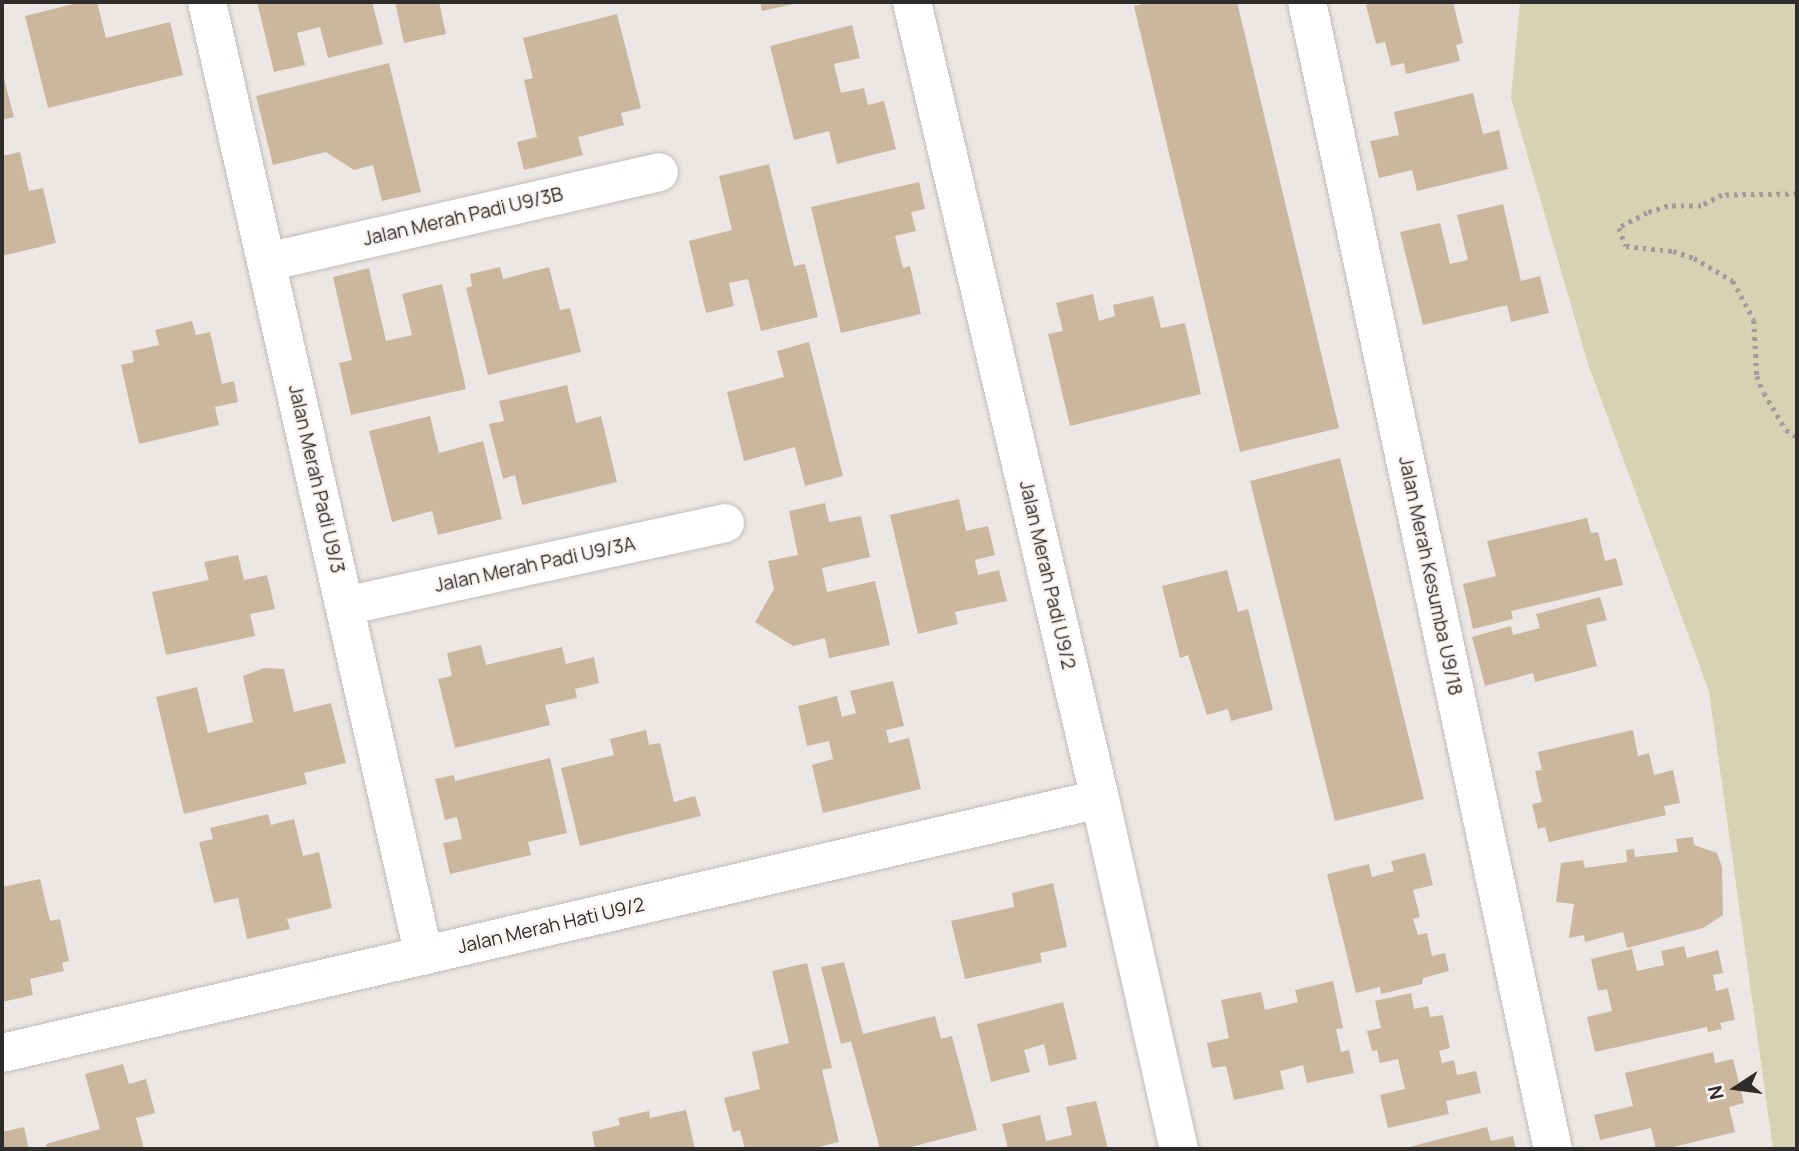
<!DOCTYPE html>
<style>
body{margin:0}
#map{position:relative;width:1799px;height:1151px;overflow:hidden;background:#ece7e5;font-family:Manrope,sans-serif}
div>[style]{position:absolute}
.green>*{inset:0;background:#d7d2b4}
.building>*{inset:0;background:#cbb79d}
.path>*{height:4.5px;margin-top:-2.25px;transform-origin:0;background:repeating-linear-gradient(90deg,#a09c9a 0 3.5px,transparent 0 8.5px)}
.roads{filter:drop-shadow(0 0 2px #c1bdbb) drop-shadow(0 0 2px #c1bdbb)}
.minor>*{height:38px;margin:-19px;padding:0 19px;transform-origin:19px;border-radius:19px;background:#fff}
span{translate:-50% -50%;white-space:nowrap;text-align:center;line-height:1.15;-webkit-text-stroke:5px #f9f4f2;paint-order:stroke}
.street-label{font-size:19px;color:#2f2d2c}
.frame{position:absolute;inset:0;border:4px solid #2f2d2c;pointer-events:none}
.north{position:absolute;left:1701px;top:1053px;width:70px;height:70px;-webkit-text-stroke:5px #f9f4f2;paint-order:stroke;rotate:257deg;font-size:19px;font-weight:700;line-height:28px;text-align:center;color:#2f2d2c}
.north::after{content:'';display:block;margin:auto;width:24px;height:32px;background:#2f2d2c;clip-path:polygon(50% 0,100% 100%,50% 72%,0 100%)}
</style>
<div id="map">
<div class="green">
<div style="clip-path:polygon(1520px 2px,1797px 2px,1797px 1149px,1773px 1149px,1709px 691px,1588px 364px,1511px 98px)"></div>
</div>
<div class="building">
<div style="clip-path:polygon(81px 2px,97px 2px,106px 38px,170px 22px,183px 75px,48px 108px,25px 16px)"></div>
<div style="clip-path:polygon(257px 2px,372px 2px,383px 44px,328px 58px,320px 27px,297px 33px,305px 65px,274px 72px)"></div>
<div style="clip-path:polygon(395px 2px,439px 2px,446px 34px,404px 43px)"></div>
<div style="clip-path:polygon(760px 2px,798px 2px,798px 3px,762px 11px)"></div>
<div style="clip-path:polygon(1149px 2px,1237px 2px,1339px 428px,1240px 452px,1134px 6px)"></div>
<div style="clip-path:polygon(1379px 2px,1453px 2px,1463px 43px,1456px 45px,1460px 61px,1406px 74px,1404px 63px,1391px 66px,1385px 42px,1376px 44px,1366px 5px)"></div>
<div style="clip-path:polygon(617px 14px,641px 108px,621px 113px,624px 125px,578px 137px,583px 155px,524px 170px,517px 142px,537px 137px,524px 80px,533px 78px,523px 38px)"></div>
<div style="clip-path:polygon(852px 25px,860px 58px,834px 64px,841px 93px,864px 88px,868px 105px,884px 101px,896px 149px,837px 164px,829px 131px,794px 140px,770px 46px)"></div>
<div style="clip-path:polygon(389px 63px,421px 192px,382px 201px,373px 165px,354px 170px,326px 152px,273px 165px,256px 96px)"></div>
<div style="clip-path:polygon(2px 71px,14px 117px,2px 120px)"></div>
<div style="clip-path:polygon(1473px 93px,1483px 134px,1499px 130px,1508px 169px,1417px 191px,1412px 170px,1379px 178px,1370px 141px,1399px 135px,1394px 112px)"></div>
<div style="clip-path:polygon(20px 152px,29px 191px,43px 188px,56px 243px,2px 256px,2px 156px)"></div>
<div style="clip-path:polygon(769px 164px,794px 266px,805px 264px,818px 317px,761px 331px,748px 279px,729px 283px,734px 306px,706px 313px,689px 241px,732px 230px,719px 176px)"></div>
<div style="clip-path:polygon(919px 182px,925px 209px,911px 212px,916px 231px,895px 236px,903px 268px,910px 266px,921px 314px,841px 333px,811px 207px)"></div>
<div style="clip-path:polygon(1503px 204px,1521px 281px,1540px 276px,1549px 313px,1511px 322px,1507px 305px,1423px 325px,1400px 232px,1440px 223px,1450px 264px,1468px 260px,1457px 215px)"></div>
<div style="clip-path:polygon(500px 267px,503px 279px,549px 267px,560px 310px,570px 308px,581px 352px,488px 375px,466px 288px,472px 286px,470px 274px)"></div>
<div style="clip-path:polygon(369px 268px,386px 341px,412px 335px,402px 294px,442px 284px,466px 389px,351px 415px,339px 363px,352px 360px,333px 277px)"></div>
<div style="clip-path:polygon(1093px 294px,1099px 321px,1115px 316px,1113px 305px,1153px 296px,1161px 328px,1185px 323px,1201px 394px,1070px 426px,1048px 334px,1063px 331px,1056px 303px)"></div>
<div style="clip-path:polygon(192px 321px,196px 335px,210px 332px,222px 384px,234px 381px,238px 402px,215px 407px,219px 425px,139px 444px,121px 365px,134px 362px,132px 351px,159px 345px,155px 330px)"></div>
<div style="clip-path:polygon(809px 342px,843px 476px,805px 486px,795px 447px,744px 461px,727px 392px,784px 377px,777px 351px)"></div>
<div style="clip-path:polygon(567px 385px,576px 423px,601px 416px,617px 482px,522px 505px,515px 475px,503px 479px,489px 424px,504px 421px,499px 401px)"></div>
<div style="clip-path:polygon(430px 416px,439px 453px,483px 441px,502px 519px,438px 535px,432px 511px,392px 522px,369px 431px)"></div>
<div style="clip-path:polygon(1340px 458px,1424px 799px,1335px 821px,1250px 481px)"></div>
<div style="clip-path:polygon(959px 499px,966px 531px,988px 526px,995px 555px,975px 560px,978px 575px,999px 570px,1007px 601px,955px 612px,958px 624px,918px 634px,890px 515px)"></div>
<div style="clip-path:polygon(825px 503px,829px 522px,861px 516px,870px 557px,822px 568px,827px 592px,875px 581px,890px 645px,829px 658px,825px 638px,793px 646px,755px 622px,774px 589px,768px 561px,798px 555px,789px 511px)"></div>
<div style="clip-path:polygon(1587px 518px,1591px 533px,1598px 532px,1605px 561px,1616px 558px,1623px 585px,1511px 611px,1513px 619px,1473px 629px,1463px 584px,1496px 576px,1487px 541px)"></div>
<div style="clip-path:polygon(238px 555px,244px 580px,267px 575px,275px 609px,250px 614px,255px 636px,166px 655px,152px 592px,209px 580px,204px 562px)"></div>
<div style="clip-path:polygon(1227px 570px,1238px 612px,1248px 609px,1273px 710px,1231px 721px,1228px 709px,1207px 715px,1188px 655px,1180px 658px,1162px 586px)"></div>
<div style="clip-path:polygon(1600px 597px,1607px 620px,1586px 625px,1597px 666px,1535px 682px,1533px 673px,1485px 686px,1472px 637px,1511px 626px,1513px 635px,1540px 628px,1536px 614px)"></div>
<div style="clip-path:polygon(481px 645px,486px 665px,562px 647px,566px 664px,594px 657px,599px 683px,575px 689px,577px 698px,545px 705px,550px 725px,455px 748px,438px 679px,452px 676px,447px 653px)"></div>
<div style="clip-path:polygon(264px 668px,284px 669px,294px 712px,331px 703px,346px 763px,304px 773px,307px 784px,184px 814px,156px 697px,197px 687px,208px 733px,253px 722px,243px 676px)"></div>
<div style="clip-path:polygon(893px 681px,904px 726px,886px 730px,889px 743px,909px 738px,921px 789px,823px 813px,812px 765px,833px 759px,829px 741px,807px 746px,798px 706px,837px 696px,842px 717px,856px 713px,850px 691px)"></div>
<div style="clip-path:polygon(646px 730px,649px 745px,660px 743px,674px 802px,695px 796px,701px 816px,580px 846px,561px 768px,614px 755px,610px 739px)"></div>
<div style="clip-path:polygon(1633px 730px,1638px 756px,1649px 753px,1654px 775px,1673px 770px,1680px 803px,1664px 806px,1666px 815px,1549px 842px,1545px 827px,1538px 829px,1532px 804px,1542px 802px,1535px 771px,1542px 770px,1538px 752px)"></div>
<div style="clip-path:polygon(550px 758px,567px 833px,528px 842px,531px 855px,450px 874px,443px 843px,462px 839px,457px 817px,445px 820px,435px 779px,454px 775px,455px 781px)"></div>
<div style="clip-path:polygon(268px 814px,271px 825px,294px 819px,303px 856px,319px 852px,332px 908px,287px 919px,290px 929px,247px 939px,238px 898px,214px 903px,199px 842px,213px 839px,210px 828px)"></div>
<div style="clip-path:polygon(1693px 837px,1694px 845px,1717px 853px,1722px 867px,1723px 915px,1703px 928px,1627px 948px,1623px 932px,1585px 942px,1584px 935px,1569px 938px,1574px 904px,1556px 902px,1561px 863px,1583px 860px,1585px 868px,1627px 862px,1626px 850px,1634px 849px,1635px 857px,1678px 852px,1676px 839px)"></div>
<div style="clip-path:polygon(1425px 853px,1433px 885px,1413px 890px,1420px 917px,1413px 919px,1418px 935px,1427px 933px,1432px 956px,1445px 953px,1449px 971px,1423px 978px,1422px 984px,1381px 994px,1380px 987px,1356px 993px,1327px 874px,1369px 864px,1372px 877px,1394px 871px,1391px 861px)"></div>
<div style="clip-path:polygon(40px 879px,50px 921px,60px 919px,69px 961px,62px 963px,64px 971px,30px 979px,33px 995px,2px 1002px,2px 887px)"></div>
<div style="clip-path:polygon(1053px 883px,1067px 947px,1040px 953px,1042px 962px,965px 979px,951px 921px,1014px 907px,1012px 893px)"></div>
<div style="clip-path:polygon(1684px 946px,1687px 958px,1718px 950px,1723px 973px,1713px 975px,1716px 991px,1728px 988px,1735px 1020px,1720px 1023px,1722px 1029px,1708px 1032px,1707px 1027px,1595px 1052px,1587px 1017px,1612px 1011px,1607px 989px,1598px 991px,1591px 959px,1632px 949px,1637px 971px,1664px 965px,1661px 951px)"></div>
<div style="clip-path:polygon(844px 962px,863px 1034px,935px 1016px,941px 1039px,952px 1036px,977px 1130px,903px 1149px,880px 1149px,851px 1041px,841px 1044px,821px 967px)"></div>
<div style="clip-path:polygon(807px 963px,832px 1068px,822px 1070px,839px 1142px,811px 1149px,745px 1149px,740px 1130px,733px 1132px,724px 1098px,760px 1089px,752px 1052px,789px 1043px,772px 971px)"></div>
<div style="clip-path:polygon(1333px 981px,1343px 1028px,1336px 1029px,1341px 1052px,1349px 1050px,1354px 1073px,1307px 1083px,1303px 1065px,1280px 1071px,1284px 1089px,1234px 1100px,1226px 1066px,1212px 1068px,1207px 1043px,1229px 1038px,1221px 1000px,1261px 992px,1265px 1010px,1298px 1002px,1295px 990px)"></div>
<div style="clip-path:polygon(1411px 993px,1414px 1009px,1428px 1006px,1430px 1017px,1443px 1015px,1450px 1048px,1439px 1051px,1442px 1063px,1454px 1060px,1457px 1075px,1476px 1071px,1481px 1093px,1446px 1101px,1449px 1114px,1388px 1128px,1380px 1095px,1405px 1089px,1398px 1059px,1380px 1063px,1377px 1050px,1372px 1051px,1367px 1031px,1381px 1028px,1375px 1001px)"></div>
<div style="clip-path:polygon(1063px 1002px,1077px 1059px,1049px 1066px,1044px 1044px,1024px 1050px,1030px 1072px,991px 1082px,977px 1024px)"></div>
<div style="clip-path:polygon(1713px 1052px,1715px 1063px,1733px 1059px,1744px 1103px,1729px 1107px,1735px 1132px,1665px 1149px,1656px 1149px,1651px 1128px,1600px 1140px,1594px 1115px,1633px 1106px,1625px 1073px)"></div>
<div style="clip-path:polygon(123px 1064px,129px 1084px,146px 1079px,155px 1113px,136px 1118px,144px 1149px,47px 1149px,46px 1144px,100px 1129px,85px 1074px)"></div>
<div style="clip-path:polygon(1096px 1101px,1108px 1149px,1008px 1149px,1002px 1124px,1040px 1115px,1046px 1141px,1072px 1135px,1066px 1107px)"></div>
<div style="clip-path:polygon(686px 1110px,695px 1149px,595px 1149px,592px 1132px,620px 1125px,618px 1118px,649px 1111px,650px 1118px)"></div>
<div style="clip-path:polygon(24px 1127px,29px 1149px,2px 1149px,2px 1132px)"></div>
<div style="clip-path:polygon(1487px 1127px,1491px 1141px,1513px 1136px,1516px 1149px,1401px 1149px)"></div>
</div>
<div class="path">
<div style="left:1797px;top:194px;width:75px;rotate:179.2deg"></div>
<div style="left:1722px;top:195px;width:24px;rotate:152deg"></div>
<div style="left:1701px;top:206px;width:33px;rotate:180deg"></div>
<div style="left:1668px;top:206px;width:22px;rotate:162deg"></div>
<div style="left:1647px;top:213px;width:32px;rotate:152deg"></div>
<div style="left:1619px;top:228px;width:19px;rotate:69deg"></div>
<div style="left:1626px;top:246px;width:47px;rotate:6.1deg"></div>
<div style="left:1673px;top:251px;width:22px;rotate:18deg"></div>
<div style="left:1694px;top:258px;width:45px;rotate:30.5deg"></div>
<div style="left:1733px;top:281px;width:44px;rotate:61.7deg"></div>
<div style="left:1754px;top:320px;width:56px;rotate:86.9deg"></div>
<div style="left:1757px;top:376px;width:18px;rotate:68deg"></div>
<div style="left:1764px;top:393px;width:43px;rotate:59.3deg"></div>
<div style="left:1786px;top:430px;width:13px;rotate:32deg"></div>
</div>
<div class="roads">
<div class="minor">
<div style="left:207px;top:2px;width:978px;rotate:77.19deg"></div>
<div style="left:912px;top:2px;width:819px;rotate:76.73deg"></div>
<div style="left:1100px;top:799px;width:359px;rotate:77.3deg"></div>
<div style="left:1307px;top:2px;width:1173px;rotate:77.9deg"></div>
<div style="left:267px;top:262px;width:402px;rotate:-12.9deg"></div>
<div style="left:345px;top:606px;width:389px;rotate:-12.3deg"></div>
<div style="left:2px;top:1053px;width:1127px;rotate:-13.03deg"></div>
</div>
</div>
<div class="street-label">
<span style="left:463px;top:217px;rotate:-13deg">Jalan Merah Padi U9/3B</span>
<span style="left:316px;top:479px;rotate:77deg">Jalan Merah Padi U9/3</span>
<span style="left:535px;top:565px;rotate:-12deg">Jalan Merah Padi U9/3A</span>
<span style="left:1047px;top:575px;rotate:77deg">Jalan Merah Padi U9/2</span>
<span style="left:1430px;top:576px;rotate:78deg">Jalan Merah Kesumba U9/18</span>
<span style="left:551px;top:926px;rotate:-13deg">Jalan Merah Hati U9/2</span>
</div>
<div class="frame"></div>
<div class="north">N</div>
</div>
